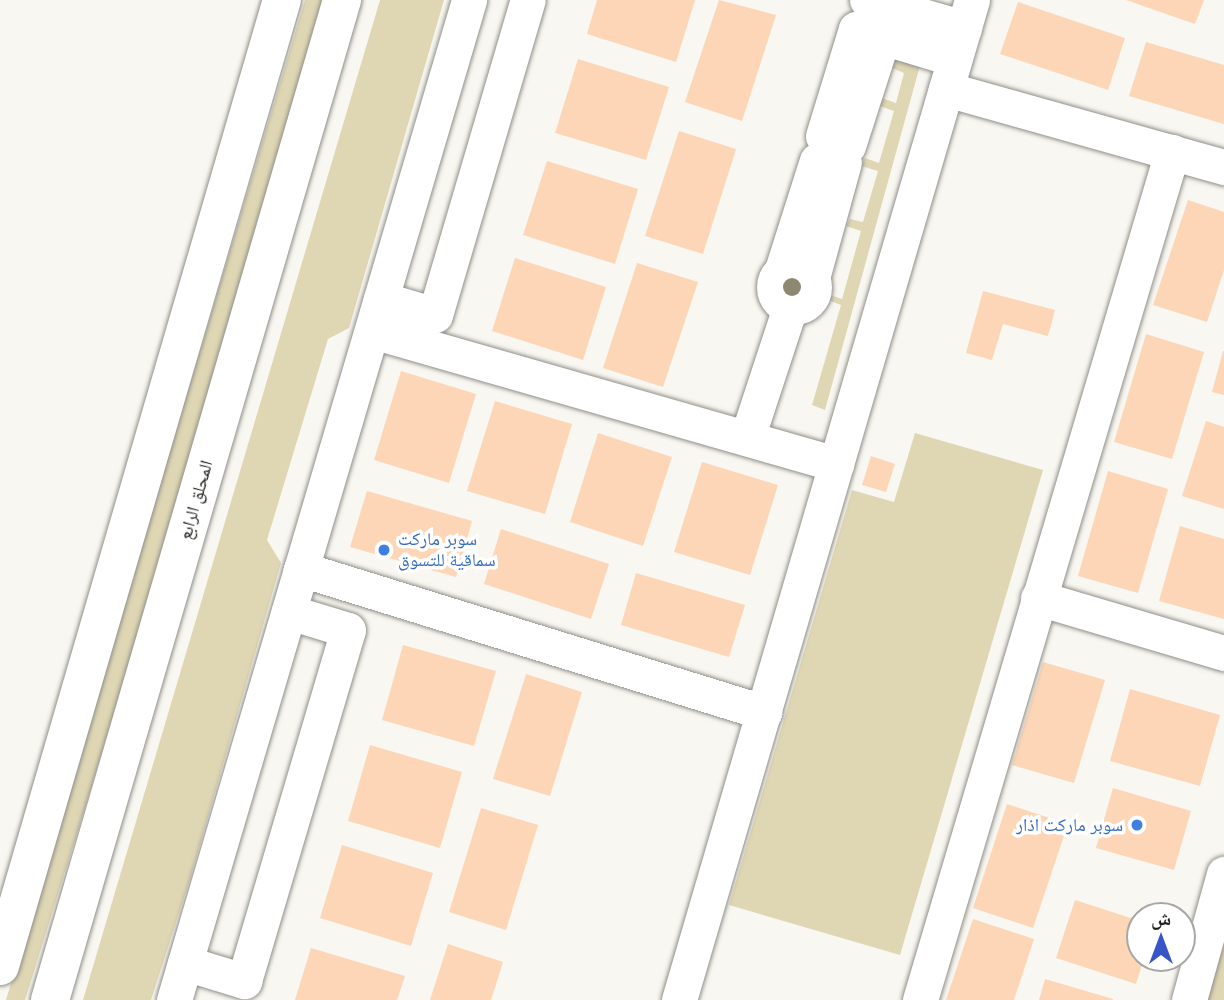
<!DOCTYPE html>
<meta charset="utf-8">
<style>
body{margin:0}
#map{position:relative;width:1224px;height:1000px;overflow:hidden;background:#f9f7f1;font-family:"PT Sans","Noto Naskh Arabic",sans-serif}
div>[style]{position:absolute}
.green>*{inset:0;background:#dfd7b4}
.building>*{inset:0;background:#fcd6b6}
.roads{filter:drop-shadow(0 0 2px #908f89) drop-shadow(0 0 2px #908f89)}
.minor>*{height:35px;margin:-17.5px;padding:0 17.5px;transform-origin:17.5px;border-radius:17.5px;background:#fff}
.minor>.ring{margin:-17.5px;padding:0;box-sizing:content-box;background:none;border:35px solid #fff;border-radius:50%}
.major>*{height:38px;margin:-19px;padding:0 19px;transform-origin:19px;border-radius:19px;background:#fff}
.trees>*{width:18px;height:18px;margin:-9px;border-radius:50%;background:#8e8871}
.dots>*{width:19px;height:19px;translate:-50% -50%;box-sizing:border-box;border:4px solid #fff;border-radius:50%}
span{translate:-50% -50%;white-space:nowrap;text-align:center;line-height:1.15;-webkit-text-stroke:7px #fff;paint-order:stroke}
.street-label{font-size:18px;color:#22221f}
.shop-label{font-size:18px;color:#366cbe}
.left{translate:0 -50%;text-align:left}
.right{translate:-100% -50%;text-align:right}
.north{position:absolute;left:1126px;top:902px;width:70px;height:70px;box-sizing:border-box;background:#fff;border:2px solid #a7a7a5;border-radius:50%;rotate:0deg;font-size:19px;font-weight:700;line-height:28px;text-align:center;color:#22221f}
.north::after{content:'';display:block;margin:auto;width:24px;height:32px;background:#3854c6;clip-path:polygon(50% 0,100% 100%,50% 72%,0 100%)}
</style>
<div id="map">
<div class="green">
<div style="clip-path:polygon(305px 0,323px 0,126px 676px,25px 1000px,6px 1000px)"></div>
<div style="clip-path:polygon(380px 0,444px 0,349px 328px,328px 339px,267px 540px,281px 563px,190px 879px,151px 1000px,83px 1000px)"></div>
<div style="clip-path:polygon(896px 52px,921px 62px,825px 410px,812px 405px,841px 305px,825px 299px,827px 294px,842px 299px,861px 231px,846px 226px,850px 219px,863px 222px,878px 171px,861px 166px,865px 158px,879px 163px,894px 111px,877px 105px,879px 97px,896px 103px,904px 73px,890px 67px)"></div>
<div style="clip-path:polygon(915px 433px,1043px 470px,900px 955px,729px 905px,852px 490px,894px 502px)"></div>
<div style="clip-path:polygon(1224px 942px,1224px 1000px,1206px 1000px)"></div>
</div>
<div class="building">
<div style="clip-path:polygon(597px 0,695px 0,676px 62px,587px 34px)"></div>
<div style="clip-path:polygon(719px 0,776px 15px,742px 121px,685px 102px)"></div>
<div style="clip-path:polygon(1126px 0,1204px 0,1195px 24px)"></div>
<div style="clip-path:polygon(1018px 2px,1125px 38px,1108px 90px,1000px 54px)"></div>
<div style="clip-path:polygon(1146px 42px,1224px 65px,1224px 124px,1129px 96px)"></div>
<div style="clip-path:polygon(578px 59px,669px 87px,646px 160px,555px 133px)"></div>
<div style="clip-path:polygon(679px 131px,736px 149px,703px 254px,645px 236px)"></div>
<div style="clip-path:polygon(547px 161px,638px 189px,615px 264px,523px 235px)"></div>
<div style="clip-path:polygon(1188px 200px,1224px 212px,1224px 270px,1207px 322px,1153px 305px)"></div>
<div style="clip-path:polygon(515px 258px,606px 287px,583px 360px,492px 331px)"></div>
<div style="clip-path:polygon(637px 263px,698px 282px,663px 387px,603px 368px)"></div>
<div style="clip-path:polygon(983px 291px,1055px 310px,1048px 336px,1003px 324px,992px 360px,966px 353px)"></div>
<div style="clip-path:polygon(1146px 334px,1204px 352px,1172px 459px,1114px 442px)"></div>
<div style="clip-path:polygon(1223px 351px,1224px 351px,1224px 395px,1212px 392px)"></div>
<div style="clip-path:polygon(401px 371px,476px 394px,449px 483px,374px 460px)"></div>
<div style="clip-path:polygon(495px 401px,572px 424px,545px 514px,467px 491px)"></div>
<div style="clip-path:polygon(1206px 421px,1224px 427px,1224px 509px,1182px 496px)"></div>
<div style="clip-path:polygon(598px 433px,672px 457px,643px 546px,570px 522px)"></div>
<div style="clip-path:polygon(871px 456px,895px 464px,886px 492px,862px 485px)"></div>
<div style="clip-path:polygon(702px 462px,778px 485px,750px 575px,674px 552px)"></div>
<div style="clip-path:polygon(1108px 471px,1168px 489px,1138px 593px,1078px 576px)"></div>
<div style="clip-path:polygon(367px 491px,472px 521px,456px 577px,350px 547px)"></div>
<div style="clip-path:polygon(1180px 526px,1224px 539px,1224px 619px,1159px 601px)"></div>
<div style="clip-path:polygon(501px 529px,609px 564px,591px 619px,484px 584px)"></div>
<div style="clip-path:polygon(636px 573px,745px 605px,729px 657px,621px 625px)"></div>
<div style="clip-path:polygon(403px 645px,496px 671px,474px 746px,382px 720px)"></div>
<div style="clip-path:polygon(1043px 662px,1105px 680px,1074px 783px,1012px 765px)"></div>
<div style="clip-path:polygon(526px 674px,582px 692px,550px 796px,493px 779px)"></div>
<div style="clip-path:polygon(1130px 689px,1220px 715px,1200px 786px,1110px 761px)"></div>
<div style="clip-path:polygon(370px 745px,462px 772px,440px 848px,348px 821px)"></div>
<div style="clip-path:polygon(1113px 788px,1191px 811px,1174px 870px,1096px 848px)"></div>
<div style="clip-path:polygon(1007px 804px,1068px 824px,1033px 928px,973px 908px)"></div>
<div style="clip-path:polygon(481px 808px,538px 825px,506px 930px,449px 912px)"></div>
<div style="clip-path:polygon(342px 845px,433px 873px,411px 946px,320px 918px)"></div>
<div style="clip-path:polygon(1075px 900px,1140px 921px,1144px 958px,1136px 984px,1056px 958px)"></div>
<div style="clip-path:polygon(973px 919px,1034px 939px,1014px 1000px,946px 1000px)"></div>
<div style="clip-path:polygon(448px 944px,503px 962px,491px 1000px,430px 1000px)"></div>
<div style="clip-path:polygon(311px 948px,405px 976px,397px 1000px,295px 1000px)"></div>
<div style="clip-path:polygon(1045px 979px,1113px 999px,1113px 1000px,1039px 1000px)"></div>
</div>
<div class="roads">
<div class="minor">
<div style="left:867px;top:0;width:101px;rotate:16.1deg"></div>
<div style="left:946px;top:89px;width:289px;rotate:15.7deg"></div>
<div style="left:823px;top:136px;width:112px;rotate:-72.9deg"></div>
<div style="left:856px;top:29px;width:103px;rotate:16.9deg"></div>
<div style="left:848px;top:146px;width:114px;rotate:-72.2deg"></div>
<div class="ring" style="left:774px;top:267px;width:5px;height:5px"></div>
<div style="left:782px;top:270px;width:115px;rotate:-72.3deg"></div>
<div style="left:812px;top:278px;width:120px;rotate:-74.6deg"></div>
<div style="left:381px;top:299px;width:56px;rotate:16.5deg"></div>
<div style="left:435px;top:315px;width:328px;rotate:-73.6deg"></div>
<div style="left:372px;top:331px;width:483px;rotate:16deg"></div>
<div style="left:747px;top:438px;width:138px;rotate:-71.8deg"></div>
<div style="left:301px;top:569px;width:485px;rotate:17.2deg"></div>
<div style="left:1038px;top:598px;width:194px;rotate:16.5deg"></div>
<div style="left:185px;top:963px;width:62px;rotate:17deg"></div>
<div style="left:244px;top:981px;width:366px;rotate:-73.5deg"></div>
<div style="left:348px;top:630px;width:62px;rotate:-163deg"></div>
<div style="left:174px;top:1000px;width:1043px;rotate:-73.56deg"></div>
<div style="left:679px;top:1000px;width:1042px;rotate:-73.67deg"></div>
<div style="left:920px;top:1000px;width:885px;rotate:-73.45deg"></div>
<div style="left:1189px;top:1000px;width:131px;rotate:-74.5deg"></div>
</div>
<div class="major">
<div style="left:0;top:966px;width:1006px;rotate:-73.73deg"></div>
<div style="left:50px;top:1000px;width:1042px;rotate:-73.72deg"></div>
</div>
</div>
<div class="trees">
<div style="left:792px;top:287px"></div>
</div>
<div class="dots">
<div style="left:384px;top:550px;background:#3f7fe0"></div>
<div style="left:1137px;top:825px;background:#3f7fe0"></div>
</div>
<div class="street-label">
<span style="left:196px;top:500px;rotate:-74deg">المحلق الرابع</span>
</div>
<div class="shop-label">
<span class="left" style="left:398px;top:550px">سوبر ماركت<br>سماقية للتسوق</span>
<span class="right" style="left:1123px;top:825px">سوبر ماركت اذار</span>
</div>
<div class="north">ش</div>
</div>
